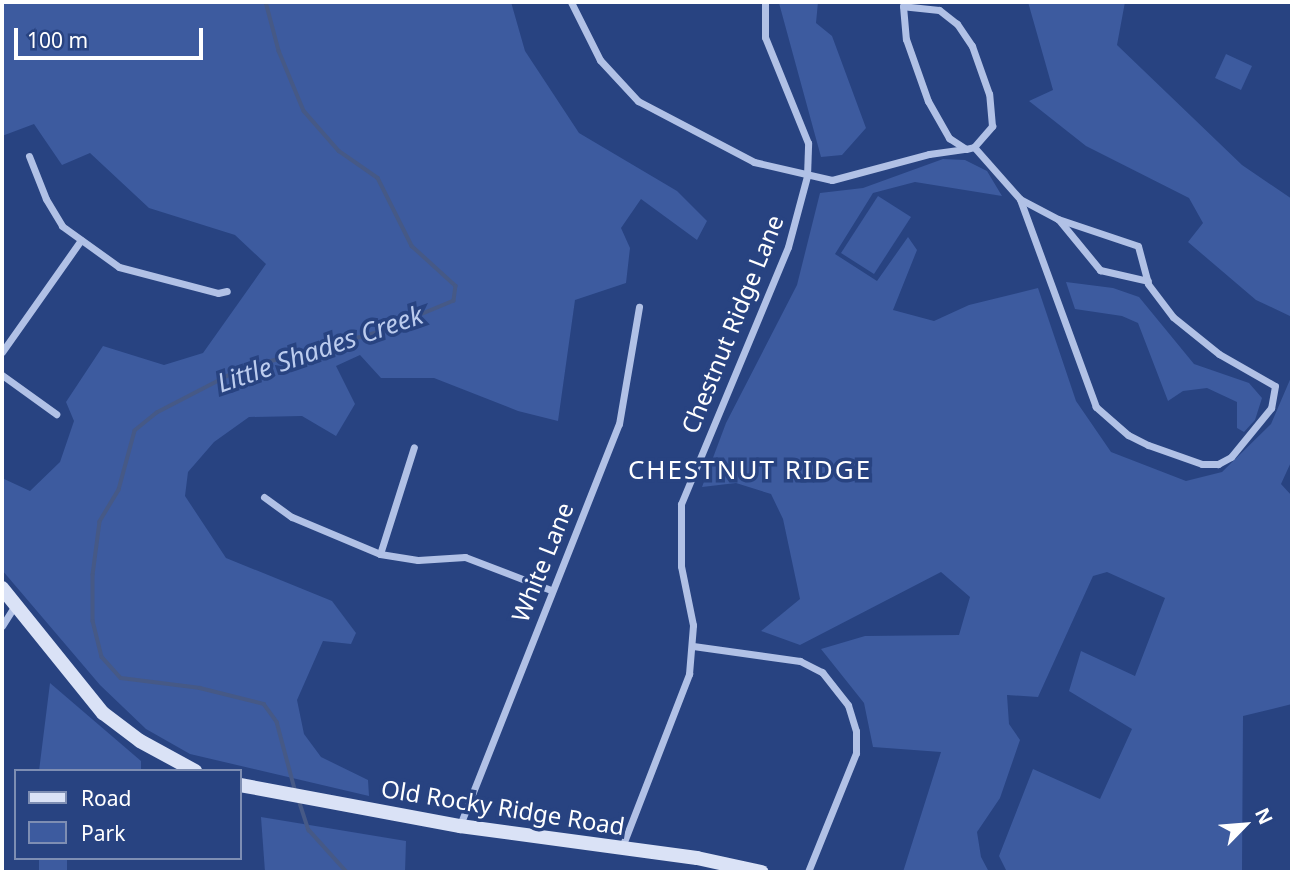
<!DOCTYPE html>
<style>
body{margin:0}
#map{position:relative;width:1294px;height:874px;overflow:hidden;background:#284381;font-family:"Noto Sans",sans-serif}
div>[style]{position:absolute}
.green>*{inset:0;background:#3d5b9f}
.stream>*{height:3.5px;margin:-1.75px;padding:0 1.75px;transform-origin:1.75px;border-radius:1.75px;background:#465986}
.street>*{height:7px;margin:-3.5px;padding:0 3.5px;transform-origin:3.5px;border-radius:3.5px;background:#b1c1e6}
.secondary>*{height:14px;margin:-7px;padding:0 7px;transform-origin:7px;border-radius:7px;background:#dae2f6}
span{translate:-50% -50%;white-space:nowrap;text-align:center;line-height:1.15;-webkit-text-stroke:7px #284381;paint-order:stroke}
.street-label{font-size:24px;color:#fff}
.water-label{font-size:26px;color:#bcccee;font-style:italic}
.neighbourhood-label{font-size:26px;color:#fff;letter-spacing:2px}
.frame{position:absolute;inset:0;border:4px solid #fff;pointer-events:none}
.legend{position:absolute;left:14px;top:769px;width:228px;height:91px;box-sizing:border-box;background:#284381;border:2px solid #7e8eb3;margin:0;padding:9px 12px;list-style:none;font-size:21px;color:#fff}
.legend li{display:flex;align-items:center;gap:14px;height:35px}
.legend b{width:35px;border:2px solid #7e8eb3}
.north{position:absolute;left:1210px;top:790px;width:70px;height:70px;-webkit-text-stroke:5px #284381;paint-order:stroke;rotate:65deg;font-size:19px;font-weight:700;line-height:28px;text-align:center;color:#fff}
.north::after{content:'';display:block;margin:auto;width:24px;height:32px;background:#fff;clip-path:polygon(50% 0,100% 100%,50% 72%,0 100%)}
.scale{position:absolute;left:14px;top:28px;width:189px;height:32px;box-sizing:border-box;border:4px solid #fff;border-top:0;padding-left:9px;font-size:21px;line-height:24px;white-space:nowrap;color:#fff;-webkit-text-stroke:5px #284381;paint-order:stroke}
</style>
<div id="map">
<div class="green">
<div style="clip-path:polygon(2px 2px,511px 2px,525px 51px,579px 133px,677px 191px,707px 221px,697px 240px,641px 199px,621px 228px,630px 248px,626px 283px,575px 300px,558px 421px,518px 411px,434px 378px,381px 378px,360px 355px,336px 366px,355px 404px,336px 436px,302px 416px,249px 417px,214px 442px,188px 472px,185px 496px,226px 558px,332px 601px,356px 633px,351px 644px,323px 641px,297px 700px,304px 734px,321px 757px,368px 780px,369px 796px,190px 754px,146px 729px,100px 685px,2px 570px,2px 478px,30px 491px,60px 462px,74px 421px,66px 402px,103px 346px,164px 365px,203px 353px,266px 264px,235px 235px,149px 208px,90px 153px,62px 165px,34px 124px,2px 136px)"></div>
<div style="clip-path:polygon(818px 2px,816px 23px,832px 36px,866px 128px,842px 155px,821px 157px,779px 3px)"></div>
<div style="clip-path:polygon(1028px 2px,1125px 2px,1117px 45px,1242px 165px,1292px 199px,1292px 317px,1256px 300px,1188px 242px,1203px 223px,1189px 198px,1086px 146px,1029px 101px,1053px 90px)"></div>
<div style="clip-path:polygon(1226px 54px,1252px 66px,1241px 90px,1215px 78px)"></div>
<div style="clip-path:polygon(943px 159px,965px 160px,987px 171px,1002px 196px,915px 182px,873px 193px,835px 254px,877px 281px,908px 237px,917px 250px,893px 310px,934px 321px,969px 305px,1038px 288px,1076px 401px,1111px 452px,1186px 481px,1222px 472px,1271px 424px,1292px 375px,1292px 460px,1281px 484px,1292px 496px,1292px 704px,1243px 716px,1242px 872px,1007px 872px,999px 856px,1033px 769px,1100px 799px,1132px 729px,1069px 691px,1081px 651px,1135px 676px,1165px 598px,1107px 572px,1093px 576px,1038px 697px,1007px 695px,1009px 724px,1020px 740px,1000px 798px,977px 832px,981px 857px,989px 872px,903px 872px,941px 752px,873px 747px,864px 703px,821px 649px,865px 636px,959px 635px,970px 597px,941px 572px,800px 645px,761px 631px,800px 599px,783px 519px,771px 494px,736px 483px,702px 487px,726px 423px,797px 285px,820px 193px,863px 188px)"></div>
<div style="clip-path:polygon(878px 196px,911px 217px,874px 274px,841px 253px)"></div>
<div style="clip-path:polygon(1066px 282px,1113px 288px,1139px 297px,1194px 364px,1249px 383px,1262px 398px,1255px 420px,1244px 432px,1237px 428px,1237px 402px,1207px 388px,1183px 391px,1168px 401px,1138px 323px,1122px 316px,1075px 309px)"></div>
<div style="clip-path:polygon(50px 683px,141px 761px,141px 771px,39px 771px)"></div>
<div style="clip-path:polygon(261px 817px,406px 841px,405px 872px,265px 872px)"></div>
<div style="clip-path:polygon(39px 858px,67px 858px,67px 872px,39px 872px)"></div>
</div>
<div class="stream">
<div style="left:266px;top:2px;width:51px;rotate:75.1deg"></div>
<div style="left:279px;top:51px;width:65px;rotate:67.4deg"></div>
<div style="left:304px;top:111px;width:53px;rotate:48.8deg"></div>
<div style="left:339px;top:151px;width:47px;rotate:34.7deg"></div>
<div style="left:378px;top:178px;width:76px;rotate:63.4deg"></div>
<div style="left:412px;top:246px;width:59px;rotate:42.3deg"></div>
<div style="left:456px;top:286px;width:15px;rotate:98deg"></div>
<div style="left:454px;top:301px;width:83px;rotate:157.4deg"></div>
<div style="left:377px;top:333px;width:142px;rotate:164.9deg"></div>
<div style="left:240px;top:370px;width:93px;rotate:152.6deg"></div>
<div style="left:157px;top:413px;width:28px;rotate:141deg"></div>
<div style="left:135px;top:431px;width:61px;rotate:105.2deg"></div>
<div style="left:119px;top:490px;width:37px;rotate:121deg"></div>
<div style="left:100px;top:522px;width:53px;rotate:97.5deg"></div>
<div style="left:93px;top:575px;width:46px;rotate:90deg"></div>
<div style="left:93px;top:621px;width:37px;rotate:76deg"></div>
<div style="left:102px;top:657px;width:28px;rotate:48deg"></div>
<div style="left:121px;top:678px;width:80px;rotate:7.2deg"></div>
<div style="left:200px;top:688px;width:66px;rotate:14deg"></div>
<div style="left:264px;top:704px;width:22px;rotate:54deg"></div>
<div style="left:277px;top:722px;width:73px;rotate:75deg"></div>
<div style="left:299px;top:800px;width:32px;rotate:72deg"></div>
<div style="left:309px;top:830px;width:57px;rotate:47.9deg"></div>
</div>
<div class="street">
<div style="left:571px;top:2px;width:65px;rotate:63.4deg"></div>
<div style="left:600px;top:60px;width:56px;rotate:47.2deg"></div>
<div style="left:638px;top:101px;width:131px;rotate:27.7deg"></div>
<div style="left:754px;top:162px;width:80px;rotate:13deg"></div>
<div style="left:832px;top:180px;width:100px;rotate:-15deg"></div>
<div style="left:929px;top:154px;width:37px;rotate:-8deg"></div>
<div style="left:966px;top:149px;width:8px;rotate:-14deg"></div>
<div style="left:974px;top:147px;width:28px;rotate:-49deg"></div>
<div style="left:992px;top:126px;width:32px;rotate:-95deg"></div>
<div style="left:989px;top:94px;width:51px;rotate:-109.5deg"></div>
<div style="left:972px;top:46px;width:27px;rotate:-124deg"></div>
<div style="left:957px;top:24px;width:23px;rotate:-142deg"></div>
<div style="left:939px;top:10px;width:36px;rotate:-174deg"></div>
<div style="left:903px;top:6px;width:33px;rotate:85deg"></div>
<div style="left:906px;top:39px;width:66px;rotate:70.5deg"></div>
<div style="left:928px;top:101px;width:43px;rotate:60.4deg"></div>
<div style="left:949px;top:138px;width:20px;rotate:33deg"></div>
<div style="left:974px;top:147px;width:69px;rotate:48.5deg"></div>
<div style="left:1020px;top:199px;width:43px;rotate:27.8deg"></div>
<div style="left:1058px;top:219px;width:84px;rotate:18.6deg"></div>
<div style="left:1138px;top:246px;width:39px;rotate:75deg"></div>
<div style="left:1148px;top:284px;width:41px;rotate:52.9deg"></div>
<div style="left:1173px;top:317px;width:59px;rotate:38.8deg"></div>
<div style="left:1219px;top:354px;width:64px;rotate:29.7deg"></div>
<div style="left:1275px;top:386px;width:22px;rotate:100deg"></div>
<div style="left:1271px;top:408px;width:63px;rotate:129.2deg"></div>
<div style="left:1231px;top:457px;width:15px;rotate:152deg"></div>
<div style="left:1218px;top:464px;width:16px;rotate:180deg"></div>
<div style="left:1202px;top:464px;width:57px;rotate:-160.6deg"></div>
<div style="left:1148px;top:445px;width:22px;rotate:-153deg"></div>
<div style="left:1128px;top:435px;width:43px;rotate:-138.8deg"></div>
<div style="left:1096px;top:407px;width:221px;rotate:-110.1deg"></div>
<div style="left:29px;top:156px;width:46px;rotate:68.4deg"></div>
<div style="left:46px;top:199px;width:31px;rotate:59deg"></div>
<div style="left:62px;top:226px;width:70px;rotate:35.7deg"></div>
<div style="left:119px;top:267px;width:102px;rotate:14.7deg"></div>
<div style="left:218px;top:293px;width:9px;rotate:-13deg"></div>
<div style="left:1059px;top:220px;width:65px;rotate:50.6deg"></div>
<div style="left:1100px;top:270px;width:49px;rotate:12.9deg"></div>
<div style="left:2px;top:352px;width:137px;rotate:-54.8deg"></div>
<div style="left:2px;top:375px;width:67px;rotate:35.8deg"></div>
<div style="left:264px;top:497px;width:34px;rotate:36deg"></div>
<div style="left:292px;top:517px;width:95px;rotate:22.8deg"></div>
<div style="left:380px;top:554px;width:38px;rotate:9deg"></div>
<div style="left:418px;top:560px;width:47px;rotate:-3.7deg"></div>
<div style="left:465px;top:557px;width:92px;rotate:21deg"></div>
<div style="left:380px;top:554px;width:112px;rotate:-72.4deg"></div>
<div style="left:2px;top:626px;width:25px;rotate:-58deg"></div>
<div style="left:693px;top:646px;width:108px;rotate:8deg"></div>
<div style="left:800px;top:661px;width:25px;rotate:27deg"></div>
<div style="left:822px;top:672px;width:42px;rotate:51.8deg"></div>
<div style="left:848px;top:705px;width:27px;rotate:73deg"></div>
<div style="left:856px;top:731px;width:22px;rotate:90deg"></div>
<div style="left:856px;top:753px;width:128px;rotate:112deg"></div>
<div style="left:460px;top:825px;width:431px;rotate:-68.4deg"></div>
<div style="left:619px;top:424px;width:119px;rotate:-80.3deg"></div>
<div style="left:622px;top:847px;width:186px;rotate:-68.8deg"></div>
<div style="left:689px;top:674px;width:49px;rotate:-85.3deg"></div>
<div style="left:693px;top:625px;width:60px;rotate:-101.5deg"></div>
<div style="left:681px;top:566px;width:62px;rotate:-90deg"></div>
<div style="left:681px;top:504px;width:278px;rotate:-67.4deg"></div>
<div style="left:788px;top:247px;width:73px;rotate:-75deg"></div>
<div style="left:807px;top:176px;width:33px;rotate:-88deg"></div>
<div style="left:808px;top:143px;width:114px;rotate:-112.1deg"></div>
<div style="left:765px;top:37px;width:35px;rotate:-90deg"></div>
</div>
<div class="secondary">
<div style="left:2px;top:588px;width:161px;rotate:51.1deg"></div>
<div style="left:103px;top:713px;width:46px;rotate:37.1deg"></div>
<div style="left:140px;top:741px;width:63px;rotate:28.6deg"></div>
<div style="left:240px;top:785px;width:224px;rotate:10.6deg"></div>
<div style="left:460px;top:826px;width:239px;rotate:7.7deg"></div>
<div style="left:697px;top:858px;width:66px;rotate:12.3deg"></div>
</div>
<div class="street-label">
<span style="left:732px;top:324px;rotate:-68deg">Chestnut Ridge Lane</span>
<span style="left:542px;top:562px;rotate:-68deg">White Lane</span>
<span style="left:503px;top:807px;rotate:9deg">Old Rocky Ridge Road</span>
</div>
<div class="water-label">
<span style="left:320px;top:349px;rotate:-19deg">Little Shades Creek</span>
</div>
<div class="neighbourhood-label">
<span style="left:750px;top:470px">CHESTNUT RIDGE</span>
</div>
<div class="frame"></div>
<ul class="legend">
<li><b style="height:9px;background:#dae2f6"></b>Road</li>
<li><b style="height:19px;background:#3d5b9f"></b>Park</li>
</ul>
<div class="north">N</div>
<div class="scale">100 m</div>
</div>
